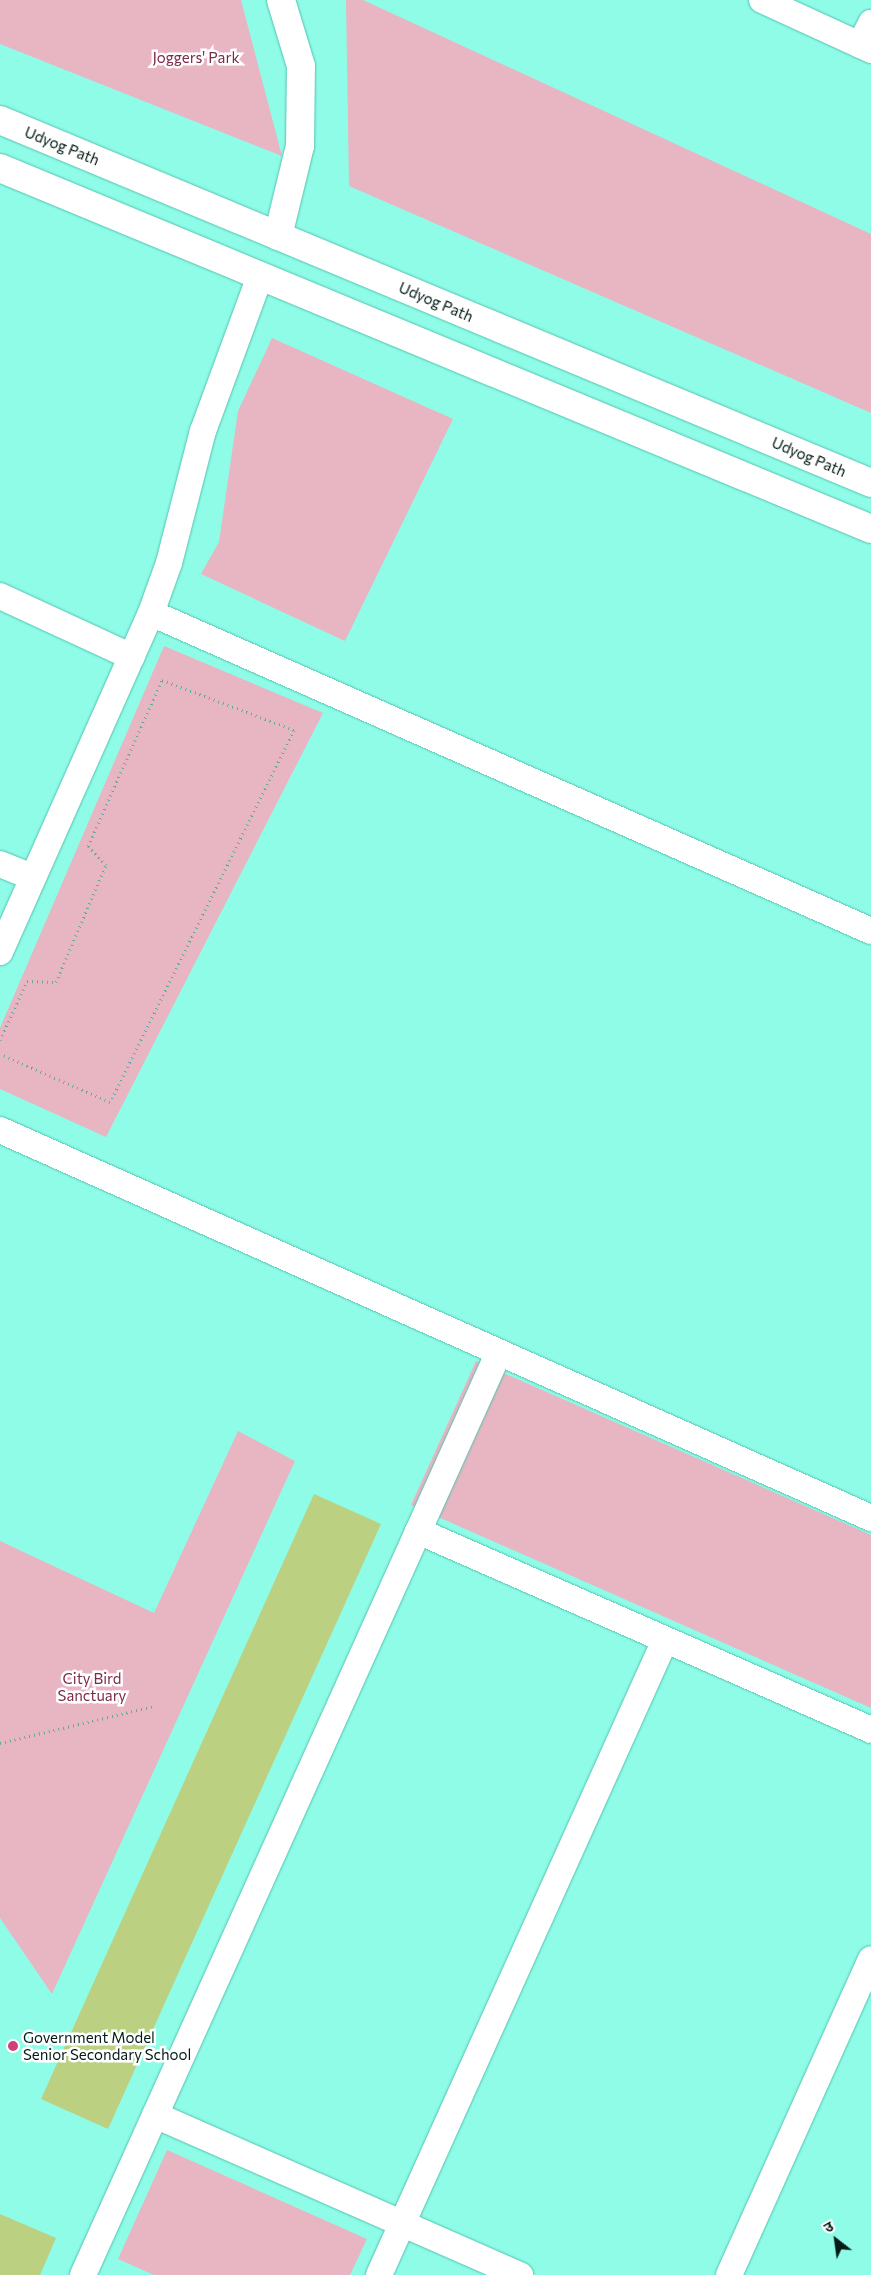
<!DOCTYPE html>
<meta charset="utf-8">
<style>
body{margin:0}
#map{position:relative;width:871px;height:2275px;overflow:hidden;background:#8ffce7;font-family:Commissioner,"Noto Sans Devanagari",sans-serif}
div>[style]{position:absolute}
.green>*{inset:0;background:#e8b5c3}
.building>*{inset:0;background:#bcd081}
.path>*{height:3px;margin-top:-1.5px;transform-origin:0;background:repeating-linear-gradient(90deg,#5dab9c 0 1px,transparent 0 5px)}
.roads{filter:drop-shadow(0 0 1px #54c3b0) drop-shadow(0 0 1px #54c3b0)}
.minor>*{height:26px;margin:-13px;padding:0 13px;transform-origin:13px;border-radius:13px;background:#fff}
.tertiary>*{height:28px;margin:-14px;padding:0 14px;transform-origin:14px;border-radius:14px;background:#fff}
.secondary>*{height:28px;margin:-14px;padding:0 14px;transform-origin:14px;border-radius:14px;background:#fff}
.dots>*{width:14px;height:14px;translate:-50% -50%;box-sizing:border-box;border:2px solid #fff;border-radius:50%}
span{translate:-50% -50%;white-space:nowrap;text-align:center;line-height:1.15;-webkit-text-stroke:5px #fff;paint-order:stroke}
.park-label{font-size:15px;color:#7c2a49}
.street-label{font-size:15px;color:#031b17}
.poi-label{font-size:15px;color:#031b17}
.left{translate:0 -50%;text-align:left}
.north{position:absolute;left:811px;top:2215px;width:50px;height:50px;-webkit-text-stroke:4px #fff;paint-order:stroke;rotate:330deg;font-size:14px;font-weight:700;line-height:20px;text-align:center;color:#031b17}
.north::after{content:'';display:block;margin:auto;width:18px;height:22px;background:#031b17;clip-path:polygon(50% 0,100% 100%,50% 72%,0 100%)}
</style>
<div id="map">
<div class="green">
<div style="clip-path:polygon(0 0,241px 0,282px 156px,0 44px)"></div>
<div style="clip-path:polygon(346px 0,363px 0,871px 234px,871px 413px,349px 186px)"></div>
<div style="clip-path:polygon(272px 338px,453px 419px,345px 641px,201px 574px,219px 542px,238px 411px)"></div>
<div style="clip-path:polygon(164px 646px,323px 713px,106px 1137px,0 1089px,0 1028px)"></div>
<div style="clip-path:polygon(476px 1361px,871px 1535px,871px 1708px,411px 1505px)"></div>
<div style="clip-path:polygon(238px 1431px,295px 1461px,52px 1994px,0 1918px,0 1541px,154px 1613px)"></div>
<div style="clip-path:polygon(167px 2150px,367px 2239px,350px 2275px,154px 2275px,118px 2259px)"></div>
</div>
<div class="building">
<div style="clip-path:polygon(314px 1494px,381px 1524px,108px 2129px,41px 2099px)"></div>
<div style="clip-path:polygon(0 2214px,56px 2238px,40px 2275px,0 2275px)"></div>
</div>
<div class="path">
<div style="left:0;top:1040px;width:65px;rotate:-65.4deg"></div>
<div style="left:27px;top:981px;width:29px;rotate:2deg"></div>
<div style="left:56px;top:982px;width:127px;rotate:-66.9deg"></div>
<div style="left:106px;top:865px;width:26px;rotate:-133deg"></div>
<div style="left:88px;top:846px;width:182px;rotate:-66deg"></div>
<div style="left:162px;top:680px;width:141px;rotate:20.7deg"></div>
<div style="left:294px;top:730px;width:415px;rotate:116.3deg"></div>
<div style="left:110px;top:1102px;width:120px;rotate:-156.4deg"></div>
<div style="left:0;top:1743px;width:158px;rotate:-13.5deg"></div>
</div>
<div class="roads">
<div class="minor">
<div style="left:762px;top:0;width:120px;rotate:24.6deg"></div>
<div style="left:860px;top:45px;width:25px;rotate:-63deg"></div>
<div style="left:0;top:596px;width:145px;rotate:24.8deg"></div>
<div style="left:151px;top:613px;width:787px;rotate:23.83deg"></div>
<div style="left:0;top:864px;width:35px;rotate:22deg"></div>
<div style="left:0;top:952px;width:371px;rotate:-66deg"></div>
<div style="left:151px;top:613px;width:53px;rotate:-70.2deg"></div>
<div style="left:169px;top:563px;width:136px;rotate:-75.6deg"></div>
<div style="left:203px;top:431px;width:165px;rotate:-69.8deg"></div>
<div style="left:0;top:1130px;width:954px;rotate:24.01deg"></div>
<div style="left:418px;top:1531px;width:495px;rotate:23.7deg"></div>
<div style="left:155px;top:2115px;width:399px;rotate:23.7deg"></div>
<div style="left:83px;top:2275px;width:1010px;rotate:-65.74deg"></div>
<div style="left:379px;top:2275px;width:696px;rotate:-65.75deg"></div>
<div style="left:729px;top:2275px;width:346px;rotate:-65.8deg"></div>
</div>
<div class="tertiary">
<div style="left:278px;top:236px;width:93px;rotate:-76.3deg"></div>
<div style="left:300px;top:146px;width:80px;rotate:-89.3deg"></div>
<div style="left:301px;top:66px;width:69px;rotate:-106.9deg"></div>
</div>
<div class="secondary">
<div style="left:0;top:120px;width:944px;rotate:22.62deg"></div>
<div style="left:0;top:168px;width:943px;rotate:22.51deg"></div>
</div>
</div>
<div class="dots">
<div style="left:13px;top:2046px;background:#cd4278"></div>
</div>
<div class="park-label">
<span style="left:196px;top:58px">Joggers' Park</span>
<span style="left:92px;top:1687px">City Bird<br>Sanctuary</span>
</div>
<div class="street-label">
<span style="left:62px;top:146px;rotate:22deg">Udyog Path</span>
<span style="left:436px;top:302px;rotate:23deg">Udyog Path</span>
<span style="left:809px;top:457px;rotate:23deg">Udyog Path</span>
</div>
<div class="poi-label">
<span class="left" style="left:23px;top:2046px">Government Model<br>Senior Secondary School</span>
</div>
<div class="north">उ</div>
</div>
